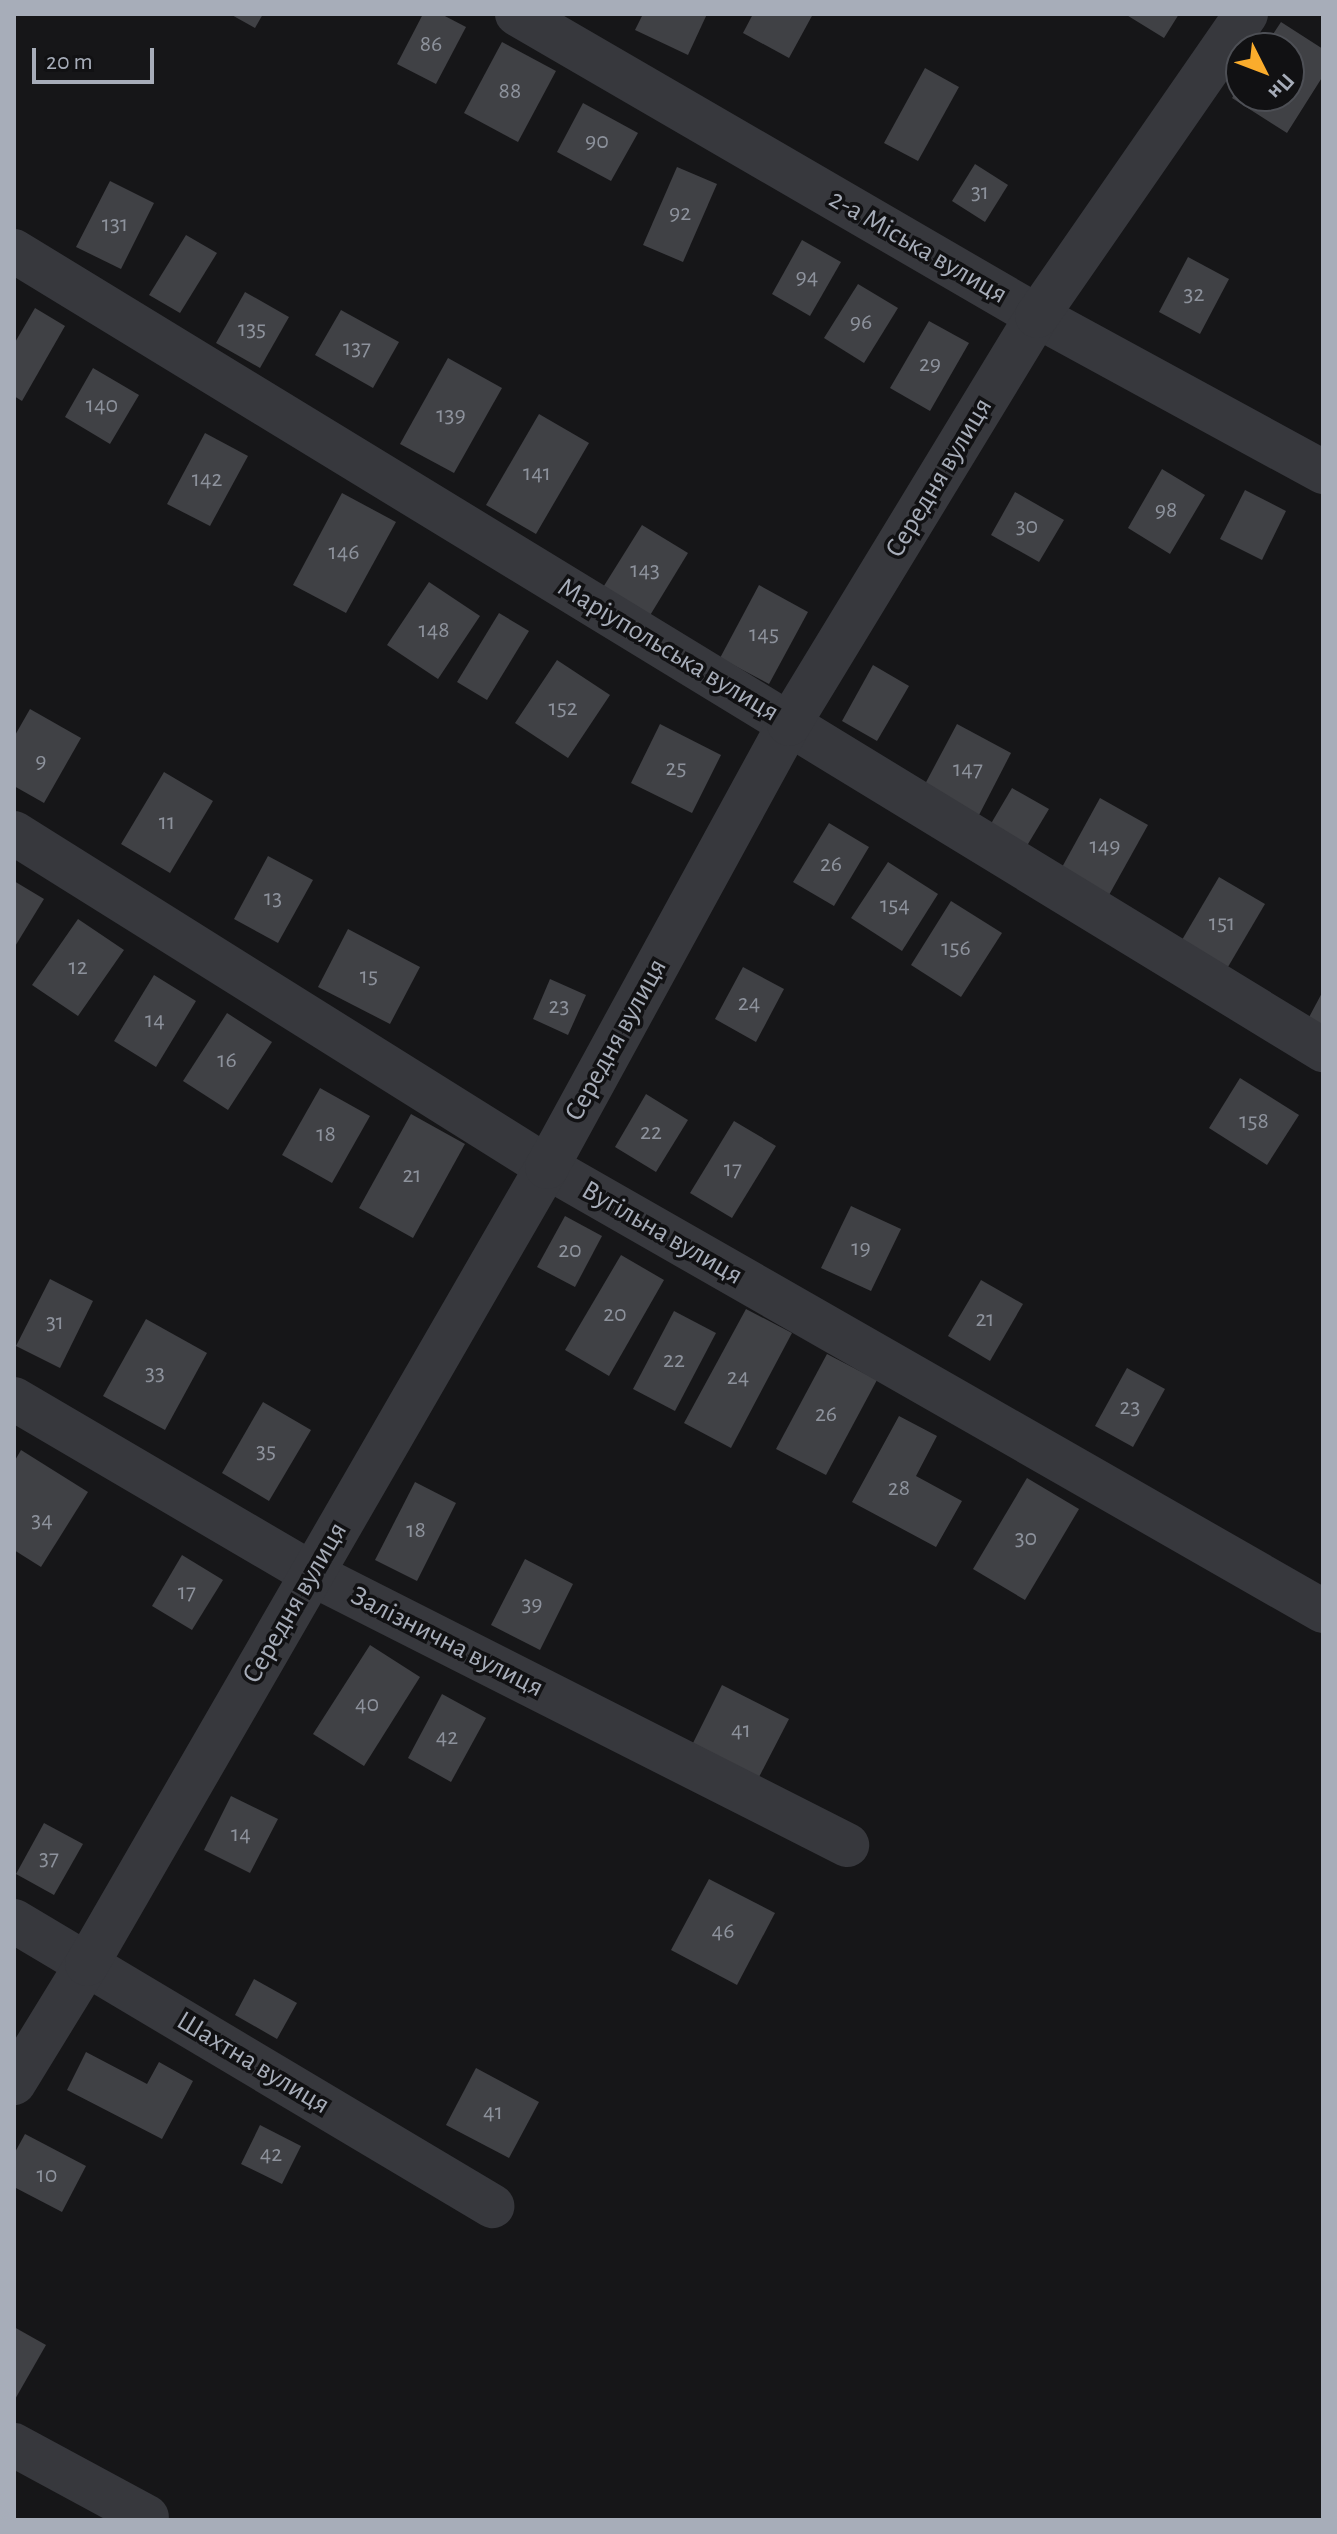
<!DOCTYPE html>
<meta charset="utf-8">
<style>
body{margin:0}
#map{position:relative;width:1337px;height:2534px;overflow:hidden;background:#161618;font-family:"Alegreya Sans",sans-serif}
div>[style]{position:absolute}
.building>*{inset:0;background:#404145}
.minor>*{height:44px;margin:-22px;padding:0 22px;transform-origin:22px;border-radius:22px;background:#37383d}
span{translate:-50% -50%;white-space:nowrap;text-align:center;line-height:1.15;-webkit-text-stroke:7px #111113;paint-order:stroke}
.number-label{font-size:24px;color:#8d929c}
.number-label span{-webkit-text-stroke-width:0}
.street-label{font-size:28px;color:#a7adb9}
.frame{position:absolute;inset:0;border:16px solid #a7adb9;pointer-events:none}
.north{position:absolute;left:1225px;top:32px;width:80px;height:80px;box-sizing:border-box;background:#111113;border:2px solid #4d4f55;border-radius:50%;rotate:132deg;font-size:22px;font-weight:700;line-height:32px;text-align:center;color:#a7adb9}
.north::after{content:'';display:block;margin:auto;width:28px;height:36px;background:#faac2c;clip-path:polygon(50% 0,100% 100%,50% 72%,0 100%)}
.scale{position:absolute;left:32px;top:48px;width:122px;height:36px;box-sizing:border-box;border:4px solid #a7adb9;border-top:0;padding-left:10px;font-size:24px;line-height:28px;white-space:nowrap;color:#a7adb9;-webkit-text-stroke:6px #111113;paint-order:stroke}
</style>
<div id="map">
<div class="building">
<div style="clip-path:polygon(230px 14px,263px 14px,255px 28px)"></div>
<div style="clip-path:polygon(423px 14px,441px 14px,466px 27px,436px 84px,397px 64px)"></div>
<div style="clip-path:polygon(643px 14px,707px 14px,688px 55px,635px 30px)"></div>
<div style="clip-path:polygon(753px 14px,813px 14px,789px 58px,743px 33px)"></div>
<div style="clip-path:polygon(1125px 14px,1179px 14px,1164px 38px)"></div>
<div style="clip-path:polygon(1281px 22px,1323px 49px,1323px 76px,1287px 133px,1232px 98px,1241px 84px,1241px 96px,1289px 96px,1289px 48px,1264px 48px)"></div>
<div style="clip-path:polygon(502px 42px,556px 71px,518px 142px,464px 113px)"></div>
<div style="clip-path:polygon(925px 68px,959px 87px,918px 161px,884px 143px)"></div>
<div style="clip-path:polygon(583px 103px,638px 133px,611px 181px,557px 152px)"></div>
<div style="clip-path:polygon(975px 164px,1008px 185px,985px 222px,952px 201px)"></div>
<div style="clip-path:polygon(677px 167px,717px 184px,683px 262px,643px 245px)"></div>
<div style="clip-path:polygon(110px 181px,154px 203px,121px 269px,76px 247px)"></div>
<div style="clip-path:polygon(186px 235px,217px 253px,180px 313px,149px 295px)"></div>
<div style="clip-path:polygon(802px 240px,841px 262px,810px 316px,772px 294px)"></div>
<div style="clip-path:polygon(1188px 257px,1229px 279px,1200px 334px,1159px 312px)"></div>
<div style="clip-path:polygon(858px 284px,898px 308px,864px 363px,824px 338px)"></div>
<div style="clip-path:polygon(245px 292px,289px 317px,260px 368px,216px 343px)"></div>
<div style="clip-path:polygon(35px 308px,65px 326px,22px 401px,14px 396px,14px 344px)"></div>
<div style="clip-path:polygon(341px 310px,399px 342px,373px 388px,315px 355px)"></div>
<div style="clip-path:polygon(929px 321px,969px 343px,930px 411px,890px 388px)"></div>
<div style="clip-path:polygon(448px 358px,502px 388px,454px 473px,400px 444px)"></div>
<div style="clip-path:polygon(93px 368px,139px 395px,110px 444px,65px 417px)"></div>
<div style="clip-path:polygon(539px 414px,589px 443px,536px 534px,486px 505px)"></div>
<div style="clip-path:polygon(205px 433px,248px 456px,210px 526px,167px 504px)"></div>
<div style="clip-path:polygon(1162px 469px,1205px 495px,1170px 554px,1128px 528px)"></div>
<div style="clip-path:polygon(1245px 490px,1286px 511px,1262px 560px,1220px 539px)"></div>
<div style="clip-path:polygon(1015px 492px,1064px 520px,1039px 562px,991px 535px)"></div>
<div style="clip-path:polygon(342px 493px,396px 522px,346px 613px,293px 585px)"></div>
<div style="clip-path:polygon(642px 525px,688px 553px,649px 617px,602px 589px)"></div>
<div style="clip-path:polygon(429px 582px,480px 616px,438px 679px,387px 645px)"></div>
<div style="clip-path:polygon(759px 585px,808px 612px,769px 684px,720px 658px)"></div>
<div style="clip-path:polygon(499px 613px,529px 631px,487px 700px,457px 682px)"></div>
<div style="clip-path:polygon(557px 660px,610px 695px,568px 758px,515px 723px)"></div>
<div style="clip-path:polygon(873px 665px,909px 686px,877px 741px,842px 721px)"></div>
<div style="clip-path:polygon(30px 709px,81px 738px,44px 803px,14px 786px,14px 737px)"></div>
<div style="clip-path:polygon(660px 724px,721px 755px,692px 813px,631px 783px)"></div>
<div style="clip-path:polygon(957px 724px,1011px 753px,979px 815px,924px 786px)"></div>
<div style="clip-path:polygon(164px 772px,213px 801px,170px 873px,121px 844px)"></div>
<div style="clip-path:polygon(1012px 788px,1049px 809px,1025px 849px,989px 827px)"></div>
<div style="clip-path:polygon(1100px 798px,1148px 825px,1109px 895px,1061px 869px)"></div>
<div style="clip-path:polygon(829px 823px,869px 847px,834px 906px,793px 882px)"></div>
<div style="clip-path:polygon(268px 856px,313px 880px,278px 943px,234px 919px)"></div>
<div style="clip-path:polygon(888px 862px,938px 894px,902px 951px,851px 918px)"></div>
<div style="clip-path:polygon(1219px 877px,1265px 904px,1225px 972px,1179px 945px)"></div>
<div style="clip-path:polygon(14px 881px,44px 899px,14px 948px)"></div>
<div style="clip-path:polygon(951px 901px,1002px 933px,961px 997px,911px 965px)"></div>
<div style="clip-path:polygon(78px 919px,124px 950px,78px 1016px,32px 985px)"></div>
<div style="clip-path:polygon(348px 929px,420px 967px,390px 1024px,318px 987px)"></div>
<div style="clip-path:polygon(743px 967px,784px 989px,756px 1042px,715px 1019px)"></div>
<div style="clip-path:polygon(154px 975px,196px 1001px,156px 1067px,114px 1041px)"></div>
<div style="clip-path:polygon(550px 979px,586px 995px,568px 1035px,533px 1019px)"></div>
<div style="clip-path:polygon(1323px 991px,1323px 1029px,1307px 1021px)"></div>
<div style="clip-path:polygon(227px 1013px,272px 1042px,228px 1110px,183px 1081px)"></div>
<div style="clip-path:polygon(1240px 1078px,1299px 1115px,1267px 1165px,1209px 1128px)"></div>
<div style="clip-path:polygon(320px 1088px,370px 1116px,332px 1183px,282px 1155px)"></div>
<div style="clip-path:polygon(646px 1094px,688px 1120px,656px 1172px,615px 1147px)"></div>
<div style="clip-path:polygon(411px 1114px,465px 1144px,413px 1238px,359px 1208px)"></div>
<div style="clip-path:polygon(734px 1121px,776px 1146px,732px 1218px,690px 1193px)"></div>
<div style="clip-path:polygon(851px 1206px,901px 1229px,871px 1291px,821px 1268px)"></div>
<div style="clip-path:polygon(565px 1216px,602px 1236px,575px 1287px,537px 1267px)"></div>
<div style="clip-path:polygon(621px 1255px,664px 1280px,609px 1376px,565px 1350px)"></div>
<div style="clip-path:polygon(50px 1279px,93px 1301px,60px 1368px,16px 1346px)"></div>
<div style="clip-path:polygon(981px 1280px,1023px 1304px,990px 1361px,948px 1336px)"></div>
<div style="clip-path:polygon(746px 1309px,792px 1333px,731px 1448px,684px 1423px)"></div>
<div style="clip-path:polygon(674px 1311px,716px 1333px,675px 1411px,633px 1389px)"></div>
<div style="clip-path:polygon(146px 1319px,207px 1353px,165px 1430px,103px 1396px)"></div>
<div style="clip-path:polygon(827px 1354px,877px 1380px,826px 1475px,776px 1449px)"></div>
<div style="clip-path:polygon(1127px 1368px,1165px 1389px,1133px 1447px,1095px 1426px)"></div>
<div style="clip-path:polygon(263px 1402px,311px 1430px,269px 1501px,222px 1473px)"></div>
<div style="clip-path:polygon(899px 1416px,937px 1436px,916px 1476px,962px 1501px,936px 1547px,852px 1502px)"></div>
<div style="clip-path:polygon(21px 1450px,88px 1492px,41px 1567px,14px 1550px,14px 1462px)"></div>
<div style="clip-path:polygon(1027px 1478px,1079px 1509px,1025px 1600px,973px 1569px)"></div>
<div style="clip-path:polygon(415px 1482px,456px 1503px,417px 1581px,375px 1560px)"></div>
<div style="clip-path:polygon(182px 1555px,223px 1580px,192px 1630px,152px 1606px)"></div>
<div style="clip-path:polygon(525px 1559px,573px 1584px,540px 1650px,491px 1625px)"></div>
<div style="clip-path:polygon(370px 1645px,420px 1677px,364px 1766px,313px 1734px)"></div>
<div style="clip-path:polygon(722px 1685px,789px 1719px,759px 1777px,693px 1743px)"></div>
<div style="clip-path:polygon(442px 1694px,486px 1718px,451px 1782px,408px 1758px)"></div>
<div style="clip-path:polygon(231px 1796px,278px 1819px,250px 1873px,204px 1850px)"></div>
<div style="clip-path:polygon(44px 1823px,83px 1844px,54px 1895px,16px 1874px)"></div>
<div style="clip-path:polygon(709px 1879px,775px 1913px,737px 1985px,671px 1950px)"></div>
<div style="clip-path:polygon(254px 1979px,297px 2003px,277px 2039px,235px 2015px)"></div>
<div style="clip-path:polygon(86px 2052px,147px 2084px,159px 2062px,193px 2081px,162px 2139px,67px 2090px)"></div>
<div style="clip-path:polygon(476px 2068px,539px 2102px,509px 2158px,446px 2125px)"></div>
<div style="clip-path:polygon(260px 2125px,301px 2146px,282px 2184px,241px 2164px)"></div>
<div style="clip-path:polygon(25px 2134px,86px 2166px,62px 2212px,14px 2187px,14px 2154px)"></div>
<div style="clip-path:polygon(14px 2327px,46px 2345px,14px 2401px)"></div>
</div>
<div class="minor">
<div style="left:517px;top:14px;width:601px;rotate:30.15deg"></div>
<div style="left:1037px;top:316px;width:326px;rotate:28.6deg"></div>
<div style="left:14px;top:251px;width:1534px;rotate:31.4deg"></div>
<div style="left:14px;top:833px;width:629px;rotate:32.07deg"></div>
<div style="left:547px;top:1167px;width:894px;rotate:29.78deg"></div>
<div style="left:14px;top:1399px;width:346px;rotate:30.4deg"></div>
<div style="left:312px;top:1574px;width:600px;rotate:26.86deg"></div>
<div style="left:14px;top:1921px;width:557px;rotate:30.8deg"></div>
<div style="left:14px;top:2083px;width:140px;rotate:-58.5deg"></div>
<div style="left:87px;top:1964px;width:920px;rotate:-60.01deg"></div>
<div style="left:547px;top:1167px;width:505px;rotate:-61.35deg"></div>
<div style="left:789px;top:724px;width:477px;rotate:-58.7deg"></div>
<div style="left:1037px;top:316px;width:367px;rotate:-55.3deg"></div>
<div style="left:14px;top:2445px;width:151px;rotate:28.4deg"></div>
</div>
<div class="number-label">
<span style="left:431px;top:45px">86</span>
<span style="left:510px;top:92px">88</span>
<span style="left:597px;top:142px">90</span>
<span style="left:980px;top:193px">31</span>
<span style="left:680px;top:214px">92</span>
<span style="left:115px;top:225px">131</span>
<span style="left:807px;top:278px">94</span>
<span style="left:1194px;top:295px">32</span>
<span style="left:861px;top:323px">96</span>
<span style="left:252px;top:330px">135</span>
<span style="left:357px;top:349px">137</span>
<span style="left:930px;top:365px">29</span>
<span style="left:102px;top:406px">140</span>
<span style="left:451px;top:416px">139</span>
<span style="left:537px;top:474px">141</span>
<span style="left:207px;top:480px">142</span>
<span style="left:1166px;top:511px">98</span>
<span style="left:1027px;top:527px">30</span>
<span style="left:344px;top:553px">146</span>
<span style="left:645px;top:571px">143</span>
<span style="left:434px;top:631px">148</span>
<span style="left:764px;top:635px">145</span>
<span style="left:563px;top:709px">152</span>
<span style="left:41px;top:762px">9</span>
<span style="left:676px;top:769px">25</span>
<span style="left:968px;top:770px">147</span>
<span style="left:167px;top:823px">11</span>
<span style="left:1105px;top:847px">149</span>
<span style="left:831px;top:865px">26</span>
<span style="left:273px;top:899px">13</span>
<span style="left:895px;top:906px">154</span>
<span style="left:1222px;top:924px">151</span>
<span style="left:956px;top:949px">156</span>
<span style="left:78px;top:968px">12</span>
<span style="left:369px;top:977px">15</span>
<span style="left:749px;top:1004px">24</span>
<span style="left:559px;top:1007px">23</span>
<span style="left:155px;top:1021px">14</span>
<span style="left:227px;top:1061px">16</span>
<span style="left:1254px;top:1122px">158</span>
<span style="left:651px;top:1133px">22</span>
<span style="left:326px;top:1135px">18</span>
<span style="left:733px;top:1170px">17</span>
<span style="left:412px;top:1176px">21</span>
<span style="left:861px;top:1249px">19</span>
<span style="left:570px;top:1251px">20</span>
<span style="left:615px;top:1315px">20</span>
<span style="left:985px;top:1320px">21</span>
<span style="left:55px;top:1323px">31</span>
<span style="left:674px;top:1361px">22</span>
<span style="left:155px;top:1374px">33</span>
<span style="left:738px;top:1378px">24</span>
<span style="left:1130px;top:1408px">23</span>
<span style="left:826px;top:1415px">26</span>
<span style="left:266px;top:1452px">35</span>
<span style="left:899px;top:1489px">28</span>
<span style="left:42px;top:1521px">34</span>
<span style="left:416px;top:1531px">18</span>
<span style="left:1026px;top:1539px">30</span>
<span style="left:187px;top:1593px">17</span>
<span style="left:532px;top:1605px">39</span>
<span style="left:367px;top:1705px">40</span>
<span style="left:741px;top:1731px">41</span>
<span style="left:447px;top:1738px">42</span>
<span style="left:241px;top:1835px">14</span>
<span style="left:49px;top:1859px">37</span>
<span style="left:723px;top:1932px">46</span>
<span style="left:493px;top:2113px">41</span>
<span style="left:271px;top:2155px">42</span>
<span style="left:47px;top:2176px">10</span>
</div>
<div class="street-label">
<span style="left:918px;top:247px;rotate:30deg">2-а Міська вулиця</span>
<span style="left:939px;top:478px;rotate:-59deg">Середня вулиця</span>
<span style="left:668px;top:650px;rotate:31deg">Маріупольська вулиця</span>
<span style="left:616px;top:1040px;rotate:-61deg">Середня вулиця</span>
<span style="left:662px;top:1233px;rotate:30deg">Вугільна вулиця</span>
<span style="left:295px;top:1603px;rotate:-60deg">Середня вулиця</span>
<span style="left:447px;top:1642px;rotate:27deg">Залізнична вулиця</span>
<span style="left:253px;top:2063px;rotate:31deg">Шахтна вулиця</span>
</div>
<div class="frame"></div>
<div class="north">Пн</div>
<div class="scale">20 m</div>
</div>
